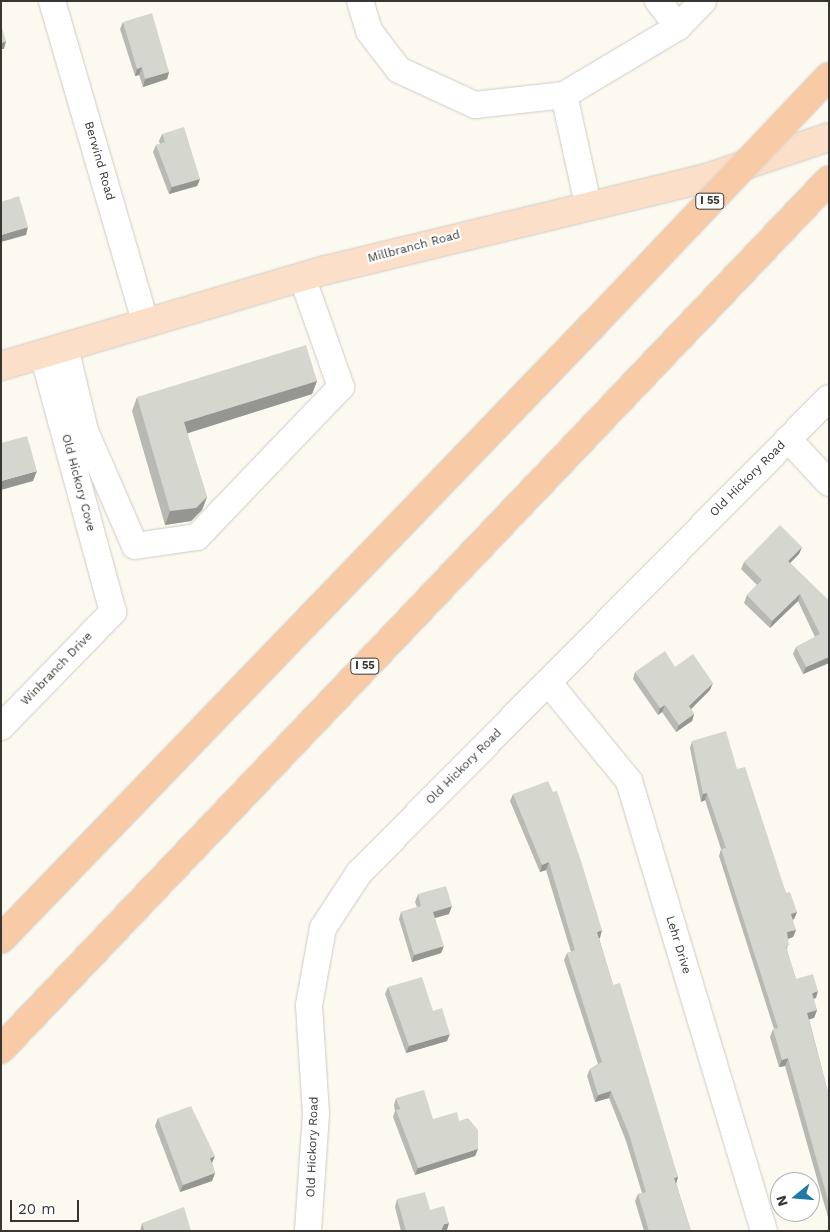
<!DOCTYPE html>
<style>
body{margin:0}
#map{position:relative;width:830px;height:1232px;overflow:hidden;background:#fcf9f0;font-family:"Work Sans",sans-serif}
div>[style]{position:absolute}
.roads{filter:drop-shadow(0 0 1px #cecbc3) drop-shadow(0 0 1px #cecbc3)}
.minor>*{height:26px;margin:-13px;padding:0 13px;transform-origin:13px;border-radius:13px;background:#fff}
.major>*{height:28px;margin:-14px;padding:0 14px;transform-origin:14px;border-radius:14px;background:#fbdfc9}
.highway>*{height:28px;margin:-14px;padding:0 14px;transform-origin:14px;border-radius:14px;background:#f8caa5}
.bridges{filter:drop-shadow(0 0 1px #d7d7d6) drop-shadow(0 0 1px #d7d7d6)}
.highway-bridge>*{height:28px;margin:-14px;padding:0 14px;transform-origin:14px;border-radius:14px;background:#f8caa5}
.wall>*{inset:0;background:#b7b9b2}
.shaded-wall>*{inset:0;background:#959691}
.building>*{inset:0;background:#d5d7cf}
span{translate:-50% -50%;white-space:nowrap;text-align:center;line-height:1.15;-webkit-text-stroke:4.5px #fff;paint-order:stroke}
.shield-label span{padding:1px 4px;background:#fff;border:1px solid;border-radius:4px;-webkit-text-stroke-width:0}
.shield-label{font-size:11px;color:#373633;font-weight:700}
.street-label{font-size:12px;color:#373633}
.frame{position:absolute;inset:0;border:2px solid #373633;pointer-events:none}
.north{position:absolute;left:770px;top:1172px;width:50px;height:50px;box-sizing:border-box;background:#fff;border:1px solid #afafad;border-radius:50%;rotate:253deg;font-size:14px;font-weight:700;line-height:20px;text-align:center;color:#373633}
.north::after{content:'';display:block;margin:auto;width:18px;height:22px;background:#1d7aa8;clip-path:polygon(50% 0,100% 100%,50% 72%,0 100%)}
.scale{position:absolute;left:10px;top:1200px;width:69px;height:22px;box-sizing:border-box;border:2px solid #373633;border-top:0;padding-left:6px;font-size:15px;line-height:18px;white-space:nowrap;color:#373633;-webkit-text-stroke:4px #fff;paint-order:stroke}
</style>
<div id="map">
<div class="roads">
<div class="minor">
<div style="left:52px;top:1px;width:333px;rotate:73.8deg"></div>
<div style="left:360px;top:1px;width:31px;rotate:73deg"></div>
<div style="left:369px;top:31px;width:49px;rotate:52.4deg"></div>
<div style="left:399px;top:70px;width:84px;rotate:24.7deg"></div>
<div style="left:475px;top:105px;width:90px;rotate:-6.4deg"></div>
<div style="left:564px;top:95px;width:133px;rotate:-30.8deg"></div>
<div style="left:678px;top:27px;width:36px;rotate:-46deg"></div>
<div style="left:658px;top:1px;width:33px;rotate:52deg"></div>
<div style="left:564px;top:95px;width:112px;rotate:77.6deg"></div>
<div style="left:65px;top:347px;width:86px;rotate:76.6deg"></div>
<div style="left:85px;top:431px;width:125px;rotate:66.5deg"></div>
<div style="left:135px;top:546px;width:63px;rotate:-8.3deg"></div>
<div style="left:197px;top:537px;width:208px;rotate:-46.2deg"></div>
<div style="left:341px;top:387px;width:117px;rotate:-109.5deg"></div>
<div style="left:788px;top:439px;width:60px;rotate:47deg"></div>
<div style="left:548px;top:682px;width:128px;rotate:50.7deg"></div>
<div style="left:629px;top:781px;width:470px;rotate:73.3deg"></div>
<div style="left:1px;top:727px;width:161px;rotate:-45.8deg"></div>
<div style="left:113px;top:612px;width:267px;rotate:-105.2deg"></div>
<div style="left:308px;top:1231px;width:117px;rotate:-86.1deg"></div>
<div style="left:316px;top:1114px;width:109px;rotate:-93.7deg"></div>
<div style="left:309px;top:1005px;width:78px;rotate:-79.7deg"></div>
<div style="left:323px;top:928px;width:66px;rotate:-56.8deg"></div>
<div style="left:359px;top:873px;width:668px;rotate:-45.3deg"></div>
</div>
<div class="major">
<div style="left:1px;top:366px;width:339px;rotate:-16.5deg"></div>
<div style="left:326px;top:270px;width:394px;rotate:-13.6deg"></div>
<div style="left:709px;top:177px;width:126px;rotate:-18.4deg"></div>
</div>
<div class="highway">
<div style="left:1px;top:939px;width:851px;rotate:-46.05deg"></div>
<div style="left:1px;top:1049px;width:1200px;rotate:-46.38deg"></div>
</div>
</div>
<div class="bridges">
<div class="highway-bridge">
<div style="left:592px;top:326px;width:344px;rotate:-46.5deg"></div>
</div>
</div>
<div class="wall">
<div style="clip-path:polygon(123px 22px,169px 72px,167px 79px,143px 87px,139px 75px,135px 76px,120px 29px)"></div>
<div style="clip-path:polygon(162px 134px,200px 179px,197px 186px,169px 194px,153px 152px,156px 145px,160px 144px,159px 141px)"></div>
<div style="clip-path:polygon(317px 381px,312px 394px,187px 433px,207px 497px,202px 510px,191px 521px,165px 525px,132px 411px,137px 397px)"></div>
<div style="clip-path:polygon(802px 547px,799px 554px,790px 563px,829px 601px,829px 663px,803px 674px,793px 654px,796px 647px,815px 637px,798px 601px,770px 628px,744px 603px,747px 595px,757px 585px,741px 569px,744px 562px)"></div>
<div style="clip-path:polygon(635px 672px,710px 690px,691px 709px,694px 714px,692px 721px,676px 732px,662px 712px,658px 715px,633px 679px)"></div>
<div style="clip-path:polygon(692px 741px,737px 769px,786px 893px,797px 912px,794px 919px,792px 920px,796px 930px,793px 937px,788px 939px,787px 951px,796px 979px,816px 998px,813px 999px,817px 1010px,814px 1018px,809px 1019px,829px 1096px,829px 1221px,785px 1066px,779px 1067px,770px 1037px,773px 1029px,774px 1029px,719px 856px,721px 849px,705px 800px,701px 802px,690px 748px)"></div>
<div style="clip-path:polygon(513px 794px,600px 938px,599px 938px,613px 985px,678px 1177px,676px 1183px,691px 1231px,644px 1231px,635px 1201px,638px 1194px,642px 1193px,626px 1141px,609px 1098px,595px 1102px,587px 1076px,590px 1069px,598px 1064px,564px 960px,567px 953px,571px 952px,546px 870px,540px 872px,510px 801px)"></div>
<div style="clip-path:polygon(418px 894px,449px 914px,435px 918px,441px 953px,412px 962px,399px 919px,401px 912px,417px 907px,415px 902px)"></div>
<div style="clip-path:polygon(388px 987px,433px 1011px,447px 1041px,406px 1053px,385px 994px)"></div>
<div style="clip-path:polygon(396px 1098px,433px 1119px,459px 1121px,478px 1149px,475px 1156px,415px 1175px,393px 1117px,395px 1111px,394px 1105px)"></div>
<div style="clip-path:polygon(158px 1118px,212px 1163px,215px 1173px,212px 1181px,180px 1192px,155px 1126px)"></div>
<div style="clip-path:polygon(397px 1199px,430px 1210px,447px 1230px,444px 1231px,401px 1231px,395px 1207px)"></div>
<div style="clip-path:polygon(142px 1223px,191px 1231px,140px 1231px)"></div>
</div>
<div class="shaded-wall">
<div style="clip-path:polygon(6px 41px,4px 49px,1px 49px,1px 43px)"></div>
<div style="clip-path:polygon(142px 67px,139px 75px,135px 76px,137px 69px)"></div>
<div style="clip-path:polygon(169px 72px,167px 79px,143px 87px,145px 79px)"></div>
<div style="clip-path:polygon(200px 179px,197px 186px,169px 194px,172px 187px)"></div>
<div style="clip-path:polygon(28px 227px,26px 235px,1px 242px,1px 235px)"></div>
<div style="clip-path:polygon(317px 381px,312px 394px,179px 436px,184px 422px)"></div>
<div style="clip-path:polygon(37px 471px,33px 481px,1px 490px,1px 481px)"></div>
<div style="clip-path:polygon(207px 497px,202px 510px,191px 521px,165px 525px,170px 511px)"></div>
<div style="clip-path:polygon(802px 547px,799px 554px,785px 568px,788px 561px)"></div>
<div style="clip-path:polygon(800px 594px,798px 601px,770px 628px,772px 621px)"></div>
<div style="clip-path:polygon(829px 657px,829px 663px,803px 674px,806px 667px)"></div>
<div style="clip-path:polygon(713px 683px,710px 690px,686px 714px,689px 706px)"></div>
<div style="clip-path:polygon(665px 705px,662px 712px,658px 715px,660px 708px)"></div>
<div style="clip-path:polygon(694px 714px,692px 721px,676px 732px,679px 725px)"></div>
<div style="clip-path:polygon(707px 793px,705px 800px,701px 802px,703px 794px)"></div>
<div style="clip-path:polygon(549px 862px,546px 870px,540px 872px,542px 865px)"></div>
<div style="clip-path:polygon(452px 906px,449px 914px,431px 919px,433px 912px)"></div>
<div style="clip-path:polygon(797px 912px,794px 919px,788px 921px,791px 914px)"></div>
<div style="clip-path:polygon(602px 930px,600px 938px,595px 939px,597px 932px)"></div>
<div style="clip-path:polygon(796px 930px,793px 937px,784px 940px,787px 932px)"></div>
<div style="clip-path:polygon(444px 946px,441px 953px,412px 962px,414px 955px)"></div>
<div style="clip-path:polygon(818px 991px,816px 998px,809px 1000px,812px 993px)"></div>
<div style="clip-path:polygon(817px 1010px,814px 1018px,804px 1021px,807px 1013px)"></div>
<div style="clip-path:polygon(450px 1034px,447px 1041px,406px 1053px,409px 1046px)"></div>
<div style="clip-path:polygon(788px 1058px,785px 1066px,779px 1067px,782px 1060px)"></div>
<div style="clip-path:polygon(611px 1091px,609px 1098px,595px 1102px,598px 1095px)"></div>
<div style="clip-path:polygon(478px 1149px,475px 1156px,415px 1175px,418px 1168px)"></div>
<div style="clip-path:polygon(215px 1156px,212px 1163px,207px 1165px,210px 1158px)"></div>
<div style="clip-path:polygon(215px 1173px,212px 1181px,180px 1192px,183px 1185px)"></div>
<div style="clip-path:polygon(678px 1177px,676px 1184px,674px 1178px)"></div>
<div style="clip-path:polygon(449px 1223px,447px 1230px,441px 1231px,444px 1224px)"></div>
</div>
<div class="building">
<div style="clip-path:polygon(152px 13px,169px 72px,145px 79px,142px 67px,137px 69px,123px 22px)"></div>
<div style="clip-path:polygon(1px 25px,6px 41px,1px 43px)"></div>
<div style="clip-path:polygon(184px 127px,200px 179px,172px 187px,156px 145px,165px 142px,162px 134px)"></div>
<div style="clip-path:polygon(19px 196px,28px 227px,1px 235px,1px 202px)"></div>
<div style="clip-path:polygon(306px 345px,317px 381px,184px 422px,207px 497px,196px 508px,170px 511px,137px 397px)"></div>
<div style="clip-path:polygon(27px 436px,37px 471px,1px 481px,1px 443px)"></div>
<div style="clip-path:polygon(780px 525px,802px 547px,788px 561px,829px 601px,829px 657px,806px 667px,796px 647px,820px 634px,800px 594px,772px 621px,747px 595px,762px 580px,744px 562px)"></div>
<div style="clip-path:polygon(665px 651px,675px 667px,693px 654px,713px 683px,689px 706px,694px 714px,679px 725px,665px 705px,660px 708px,635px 672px)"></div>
<div style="clip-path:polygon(726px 731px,737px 769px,745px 767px,786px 893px,790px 892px,797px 912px,791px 914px,796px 930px,787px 932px,789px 945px,786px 946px,796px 979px,813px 974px,818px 991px,812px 993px,817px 1010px,807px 1013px,829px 1096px,829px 1204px,788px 1058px,782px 1060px,773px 1029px,778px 1028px,721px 849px,726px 848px,707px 793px,703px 794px,692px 741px)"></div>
<div style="clip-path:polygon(548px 781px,553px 792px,557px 791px,582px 864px,602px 930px,597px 932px,613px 985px,620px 983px,678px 1177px,674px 1178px,691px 1231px,649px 1231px,638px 1194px,646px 1192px,629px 1134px,611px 1091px,598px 1095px,590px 1069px,602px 1062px,567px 953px,575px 950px,549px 862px,542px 865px,513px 794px)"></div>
<div style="clip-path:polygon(446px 886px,452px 906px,433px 912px,444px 946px,414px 955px,401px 912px,421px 906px,418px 894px)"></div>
<div style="clip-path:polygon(422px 977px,433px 1011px,442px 1008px,450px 1034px,409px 1046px,388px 987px)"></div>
<div style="clip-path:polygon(424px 1090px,433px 1119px,457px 1112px,459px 1121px,468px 1118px,478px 1130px,478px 1149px,418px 1168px,396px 1110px,400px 1109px,396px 1098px)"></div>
<div style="clip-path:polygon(191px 1106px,215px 1156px,210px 1158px,215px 1173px,183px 1185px,158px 1118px)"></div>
<div style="clip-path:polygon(425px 1192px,430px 1210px,444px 1206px,449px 1223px,444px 1224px,441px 1231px,406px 1231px,397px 1199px)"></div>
<div style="clip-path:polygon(184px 1207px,191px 1231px,145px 1231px,142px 1223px)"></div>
</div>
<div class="shield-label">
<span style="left:710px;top:201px">I 55</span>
<span style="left:365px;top:666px">I 55</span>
</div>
<div class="street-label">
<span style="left:99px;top:161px;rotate:74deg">Berwind Road</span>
<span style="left:414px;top:247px;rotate:-15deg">Millbranch Road</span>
<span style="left:748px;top:479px;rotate:-45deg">Old Hickory Road</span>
<span style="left:78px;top:483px;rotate:75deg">Old Hickory Cove</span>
<span style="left:57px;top:669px;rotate:-46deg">Winbranch Drive</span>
<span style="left:464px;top:767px;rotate:-45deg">Old Hickory Road</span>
<span style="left:678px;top:945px;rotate:73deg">Lehr Drive</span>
<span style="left:313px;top:1147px;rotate:-88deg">Old Hickory Road</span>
</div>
<div class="frame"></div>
<div class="north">N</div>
<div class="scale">20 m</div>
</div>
